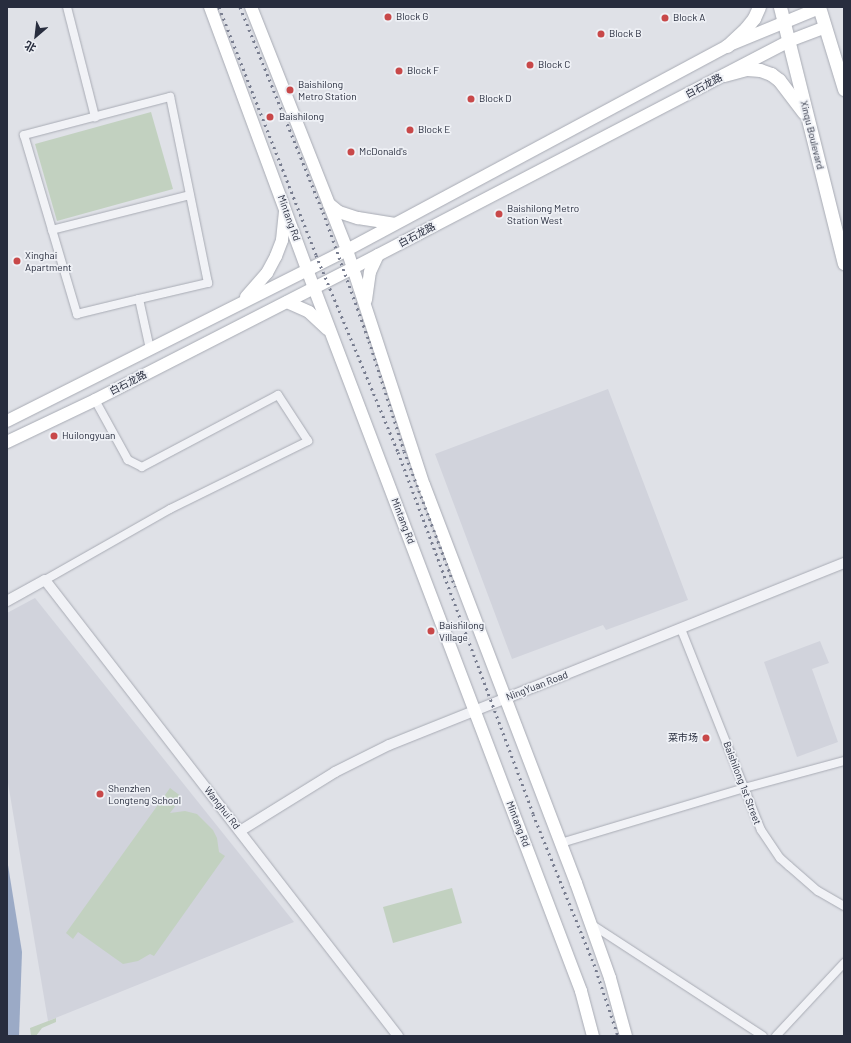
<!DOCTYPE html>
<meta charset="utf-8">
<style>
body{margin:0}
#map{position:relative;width:851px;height:1043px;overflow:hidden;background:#dfe1e7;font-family:Barlow,"Noto Sans SC",sans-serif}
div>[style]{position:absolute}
.built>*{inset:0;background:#d1d3dc}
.green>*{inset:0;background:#c2d1c0}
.water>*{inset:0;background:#9baac6}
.roads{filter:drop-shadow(0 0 1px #a8abb4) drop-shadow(0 0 1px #a8abb4)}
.minor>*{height:8px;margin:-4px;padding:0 4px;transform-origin:4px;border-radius:4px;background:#f1f2f6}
.tertiary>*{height:10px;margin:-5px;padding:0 5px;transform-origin:5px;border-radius:5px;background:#f1f2f6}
.secondary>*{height:12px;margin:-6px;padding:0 6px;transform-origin:6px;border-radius:6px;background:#fff}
.primary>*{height:13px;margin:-6.5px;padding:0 6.5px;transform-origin:6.5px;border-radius:6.5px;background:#fff}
.rail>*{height:3px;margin-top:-1.5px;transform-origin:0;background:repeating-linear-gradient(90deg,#797e90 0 2px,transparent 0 6px)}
.dots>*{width:11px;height:11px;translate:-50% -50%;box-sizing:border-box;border:2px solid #eef0f5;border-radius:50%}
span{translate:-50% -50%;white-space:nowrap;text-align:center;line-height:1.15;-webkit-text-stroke:3.5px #eef0f5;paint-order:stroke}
.poi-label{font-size:10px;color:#282d3e}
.left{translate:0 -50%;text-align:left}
.right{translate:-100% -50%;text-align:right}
.street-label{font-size:10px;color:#282d3e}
.frame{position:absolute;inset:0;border:8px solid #282d3e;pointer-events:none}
.north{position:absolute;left:16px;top:16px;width:40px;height:40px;-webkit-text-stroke:3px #eef0f5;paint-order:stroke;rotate:208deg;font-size:11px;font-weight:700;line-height:16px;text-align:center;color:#282d3e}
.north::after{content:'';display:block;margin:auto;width:14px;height:18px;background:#282d3e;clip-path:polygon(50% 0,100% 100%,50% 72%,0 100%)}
</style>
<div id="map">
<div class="built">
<div style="clip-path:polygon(608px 389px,688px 600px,606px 630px,603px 625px,512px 659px,435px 454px)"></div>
<div style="clip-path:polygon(35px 598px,294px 922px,48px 1021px,7px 777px,7px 613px)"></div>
<div style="clip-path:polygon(820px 641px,829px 663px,812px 669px,838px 742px,797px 757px,764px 662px)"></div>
</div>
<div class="green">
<div style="clip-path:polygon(151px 112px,173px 189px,57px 221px,35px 144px)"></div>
<div style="clip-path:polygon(170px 788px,182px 797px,170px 813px,185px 811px,197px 814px,213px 830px,217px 838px,219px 852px,225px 856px,154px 956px,150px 954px,138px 961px,123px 964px,78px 932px,73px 939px,66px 933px)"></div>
<div style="clip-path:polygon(452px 888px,462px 923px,393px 943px,383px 907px)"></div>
<div style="clip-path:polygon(56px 1018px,56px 1022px,42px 1028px,36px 1036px,31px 1036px,30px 1028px)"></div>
</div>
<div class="water">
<div style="clip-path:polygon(7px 859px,22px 952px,19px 1036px,7px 1036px)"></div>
</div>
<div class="roads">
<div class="minor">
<div style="left:67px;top:7px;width:114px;rotate:75.7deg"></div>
<div style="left:52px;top:230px;width:142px;rotate:-14.2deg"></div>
<div style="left:139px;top:299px;width:71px;rotate:-13.1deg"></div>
<div style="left:208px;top:283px;width:190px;rotate:-101.5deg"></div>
<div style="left:170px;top:97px;width:151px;rotate:165.4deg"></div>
<div style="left:24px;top:135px;width:187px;rotate:73.5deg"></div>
<div style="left:77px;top:314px;width:64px;rotate:-13.6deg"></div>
<div style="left:139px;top:299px;width:51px;rotate:77.6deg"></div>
<div style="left:45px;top:580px;width:144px;rotate:-29.6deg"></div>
<div style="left:170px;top:509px;width:154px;rotate:-26.2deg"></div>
<div style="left:308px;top:441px;width:55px;rotate:-123.1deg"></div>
<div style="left:278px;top:395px;width:154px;rotate:152.1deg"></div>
<div style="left:142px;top:467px;width:16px;rotate:-153deg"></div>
<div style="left:128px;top:460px;width:68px;rotate:-118.8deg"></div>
<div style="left:681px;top:629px;width:216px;rotate:68.3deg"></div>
<div style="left:761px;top:830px;width:34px;rotate:56deg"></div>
<div style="left:780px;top:858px;width:12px;rotate:42deg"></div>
<div style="left:789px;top:866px;width:38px;rotate:41deg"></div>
<div style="left:818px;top:891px;width:30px;rotate:30deg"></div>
<div style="left:561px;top:843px;width:191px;rotate:-16.7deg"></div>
<div style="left:744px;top:788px;width:104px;rotate:-15.1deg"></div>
<div style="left:591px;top:924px;width:205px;rotate:33.1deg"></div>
<div style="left:776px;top:1036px;width:100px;rotate:-47deg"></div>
</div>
<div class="tertiary">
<div style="left:7px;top:601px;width:43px;rotate:-28.9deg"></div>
<div style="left:45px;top:580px;width:577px;rotate:52.26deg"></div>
<div style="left:240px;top:831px;width:112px;rotate:-31.8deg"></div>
<div style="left:335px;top:772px;width:60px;rotate:-26.6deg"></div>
<div style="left:389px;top:745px;width:490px;rotate:-21.8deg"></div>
</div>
<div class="secondary">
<div style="left:210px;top:7px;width:300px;rotate:69.7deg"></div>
<div style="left:314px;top:288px;width:752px;rotate:69.2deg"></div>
<div style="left:581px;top:991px;width:47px;rotate:75.1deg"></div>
<div style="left:251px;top:7px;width:261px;rotate:68.4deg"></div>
<div style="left:347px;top:250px;width:247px;rotate:71.9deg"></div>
<div style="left:424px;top:485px;width:426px;rotate:69.1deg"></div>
<div style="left:576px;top:883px;width:101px;rotate:70.3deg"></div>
<div style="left:610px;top:978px;width:60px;rotate:74.6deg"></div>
<div style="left:329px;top:204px;width:13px;rotate:39deg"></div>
<div style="left:339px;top:212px;width:20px;rotate:18deg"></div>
<div style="left:358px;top:218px;width:36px;rotate:9deg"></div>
<div style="left:246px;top:297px;width:32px;rotate:-49deg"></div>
<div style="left:267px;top:273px;width:19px;rotate:-62deg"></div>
<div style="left:276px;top:256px;width:17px;rotate:-69deg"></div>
<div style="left:282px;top:240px;width:29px;rotate:-84deg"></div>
<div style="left:366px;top:300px;width:28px;rotate:-82deg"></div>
<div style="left:370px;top:272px;width:19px;rotate:-65deg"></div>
<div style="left:287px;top:302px;width:24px;rotate:24deg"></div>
<div style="left:309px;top:312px;width:25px;rotate:43deg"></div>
<div style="left:7px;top:421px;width:381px;rotate:-26.7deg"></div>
<div style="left:347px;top:250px;width:431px;rotate:-28.2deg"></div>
<div style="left:727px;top:46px;width:100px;rotate:-22.4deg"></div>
<div style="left:7px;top:442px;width:98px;rotate:-25.5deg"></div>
<div style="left:95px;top:400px;width:290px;rotate:-27.1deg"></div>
<div style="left:353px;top:268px;width:492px;rotate:-27.5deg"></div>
<div style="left:789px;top:41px;width:39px;rotate:-21deg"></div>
</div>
<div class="primary">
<div style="left:780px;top:7px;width:264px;rotate:76deg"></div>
<div style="left:819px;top:7px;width:86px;rotate:73deg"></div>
<div style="left:727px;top:46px;width:26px;rotate:-43deg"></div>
<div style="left:746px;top:28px;width:13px;rotate:-51deg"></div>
<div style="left:754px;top:18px;width:12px;rotate:-66deg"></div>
<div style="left:724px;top:75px;width:24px;rotate:-15deg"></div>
<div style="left:747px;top:69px;width:13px;rotate:4deg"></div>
<div style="left:760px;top:70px;width:12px;rotate:20deg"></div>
<div style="left:771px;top:74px;width:10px;rotate:37deg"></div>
<div style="left:779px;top:80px;width:41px;rotate:52.9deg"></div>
</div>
</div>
<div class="rail">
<div style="left:219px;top:7px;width:266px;rotate:68.6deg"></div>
<div style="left:316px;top:255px;width:213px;rotate:67.4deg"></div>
<div style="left:398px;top:452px;width:386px;rotate:69.5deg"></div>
<div style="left:533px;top:814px;width:162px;rotate:67.9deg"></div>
<div style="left:594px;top:964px;width:76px;rotate:71.6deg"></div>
<div style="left:240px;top:7px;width:221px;rotate:68deg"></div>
<div style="left:323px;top:212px;width:137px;rotate:70.4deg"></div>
<div style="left:369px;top:341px;width:115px;rotate:72.3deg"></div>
<div style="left:404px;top:451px;width:145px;rotate:69.4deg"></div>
</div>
<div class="dots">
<div style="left:388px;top:17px;background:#c84849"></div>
<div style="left:665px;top:18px;background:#c84849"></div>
<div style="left:601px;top:34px;background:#c84849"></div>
<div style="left:530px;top:65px;background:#c84849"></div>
<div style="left:399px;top:71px;background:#c84849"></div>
<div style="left:290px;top:90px;background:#c84849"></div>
<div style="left:471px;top:99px;background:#c84849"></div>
<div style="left:270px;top:117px;background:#c84849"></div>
<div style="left:410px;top:130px;background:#c84849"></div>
<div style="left:351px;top:152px;background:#c84849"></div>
<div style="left:499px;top:214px;background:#c84849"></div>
<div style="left:17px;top:261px;background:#c84849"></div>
<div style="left:54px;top:436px;background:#c84849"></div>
<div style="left:431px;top:631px;background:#c84849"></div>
<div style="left:706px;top:738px;background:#c84849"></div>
<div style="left:100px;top:794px;background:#c84849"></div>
</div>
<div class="poi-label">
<span class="left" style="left:396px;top:17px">Block G</span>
<span class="left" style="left:673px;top:18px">Block A</span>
<span class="left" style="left:609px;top:34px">Block B</span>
<span class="left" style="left:538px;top:65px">Block C</span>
<span class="left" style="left:407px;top:71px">Block F</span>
<span class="left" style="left:298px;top:90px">Baishilong<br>Metro Station</span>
<span class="left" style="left:479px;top:99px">Block D</span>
<span class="left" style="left:279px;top:117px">Baishilong</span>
<span class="left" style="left:418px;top:130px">Block E</span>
<span class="left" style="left:359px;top:152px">McDonald's</span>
<span class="left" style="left:507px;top:214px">Baishilong Metro<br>Station West</span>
<span class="left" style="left:25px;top:261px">Xinghai<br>Apartment</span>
<span class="left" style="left:62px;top:436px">Huilongyuan</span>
<span class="left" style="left:439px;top:631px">Baishilong<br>Village</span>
<span class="right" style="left:698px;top:738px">菜市场</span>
<span class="left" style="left:108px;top:794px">Shenzhen<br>Longteng School</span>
</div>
<div class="street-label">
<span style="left:704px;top:86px;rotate:-28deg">白石龙路</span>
<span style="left:812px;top:135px;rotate:76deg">Xinqu Boulevard</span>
<span style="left:289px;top:218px;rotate:70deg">Mintang Rd</span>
<span style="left:417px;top:235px;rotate:-28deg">白石龙路</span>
<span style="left:128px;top:383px;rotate:-27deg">白石龙路</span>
<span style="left:403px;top:521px;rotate:69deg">Mintang Rd</span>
<span style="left:537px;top:686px;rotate:-21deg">NingYuan Road</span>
<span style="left:742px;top:783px;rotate:69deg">Baishilong 1st Street</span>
<span style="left:222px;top:808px;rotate:52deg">Wanghui Rd</span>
<span style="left:518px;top:824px;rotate:69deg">Mintang Rd</span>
</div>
<div class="frame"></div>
<div class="north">北</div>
</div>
